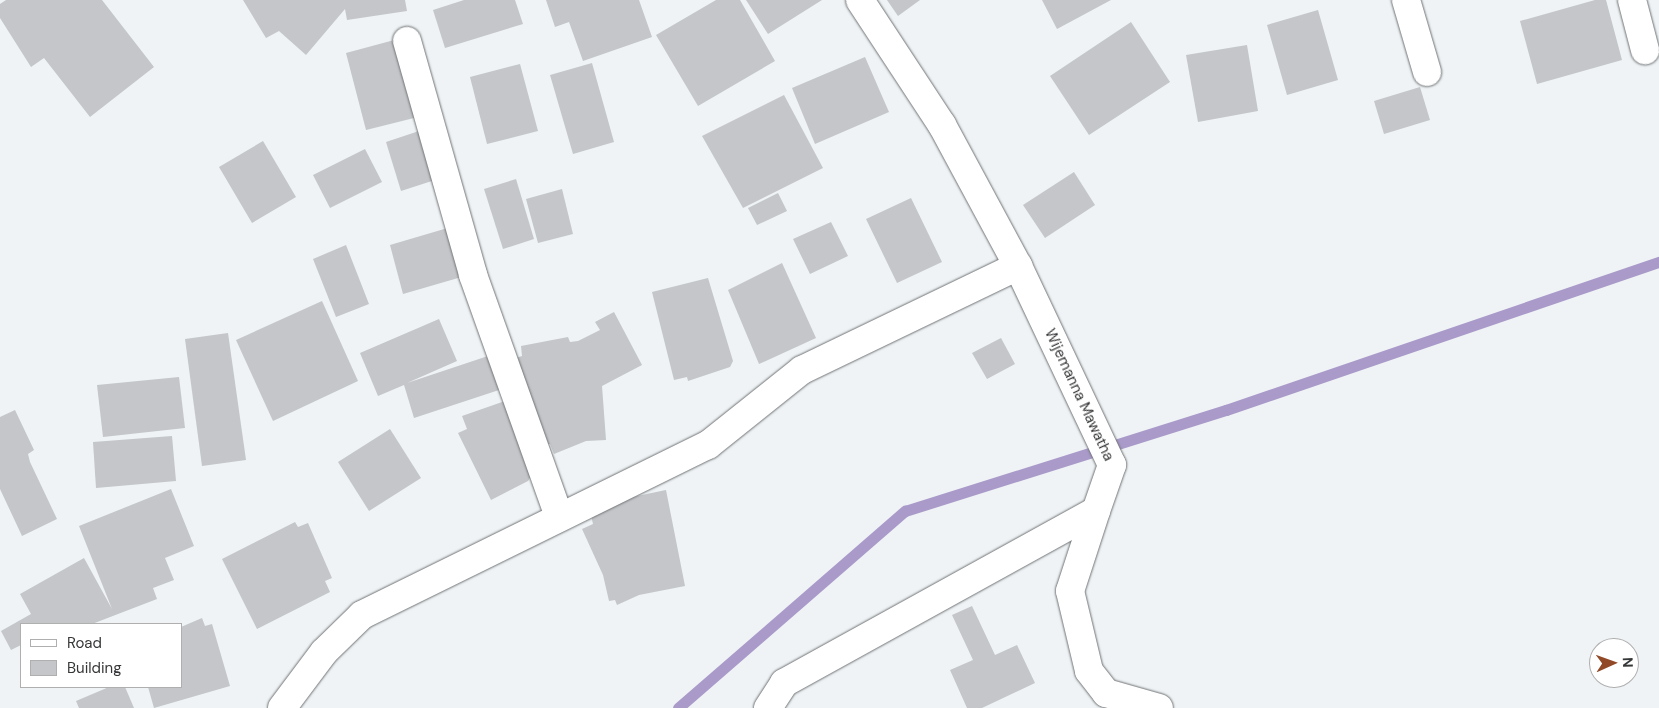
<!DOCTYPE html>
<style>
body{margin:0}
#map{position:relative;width:1659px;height:708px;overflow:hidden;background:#eff3f5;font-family:"DM Sans",sans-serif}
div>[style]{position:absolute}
.stream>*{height:11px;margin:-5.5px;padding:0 5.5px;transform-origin:5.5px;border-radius:5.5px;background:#a99aca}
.building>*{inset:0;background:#c4c6c9}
.roads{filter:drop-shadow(0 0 1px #707375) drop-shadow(0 0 1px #707375)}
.minor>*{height:28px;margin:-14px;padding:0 14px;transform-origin:14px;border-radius:14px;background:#fff}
span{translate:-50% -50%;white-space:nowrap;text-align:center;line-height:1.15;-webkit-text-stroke:4px #fff;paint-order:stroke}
.street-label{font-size:15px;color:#363738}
.legend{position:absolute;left:20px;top:623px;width:162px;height:65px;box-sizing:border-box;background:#fff;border:1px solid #afafaf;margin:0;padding:6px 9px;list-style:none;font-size:15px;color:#363738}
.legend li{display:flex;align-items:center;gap:10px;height:25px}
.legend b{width:25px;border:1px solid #afafaf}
.north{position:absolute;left:1589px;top:638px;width:50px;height:50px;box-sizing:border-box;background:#fff;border:1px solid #afafaf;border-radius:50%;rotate:88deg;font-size:14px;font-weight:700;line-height:20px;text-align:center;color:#363738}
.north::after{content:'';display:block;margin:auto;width:18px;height:22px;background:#914928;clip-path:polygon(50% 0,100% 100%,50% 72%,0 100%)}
</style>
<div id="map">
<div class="stream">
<div style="left:678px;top:708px;width:301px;rotate:-41deg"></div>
<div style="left:905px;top:511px;width:337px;rotate:-17.5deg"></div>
<div style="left:1226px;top:410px;width:458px;rotate:-18.9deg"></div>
</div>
<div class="building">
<div style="clip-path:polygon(6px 0,102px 0,154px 67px,90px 117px,44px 58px,31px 67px,0 18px,0 4px)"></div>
<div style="clip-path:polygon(243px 0,405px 0,407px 11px,347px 20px,345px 9px,306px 55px,279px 31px,266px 38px)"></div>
<div style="clip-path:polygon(464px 0,515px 0,523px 24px,445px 48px,433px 10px)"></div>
<div style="clip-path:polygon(546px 0,639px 0,652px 37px,583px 61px,569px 22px,555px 27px)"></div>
<div style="clip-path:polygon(716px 0,740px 0,775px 61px,698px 106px,656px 35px)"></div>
<div style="clip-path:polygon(746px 0,822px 0,768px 34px)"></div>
<div style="clip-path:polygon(887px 0,920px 0,898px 16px)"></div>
<div style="clip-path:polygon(1042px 0,1111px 0,1057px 29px)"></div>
<div style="clip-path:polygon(1595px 0,1606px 0,1622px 60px,1537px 84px,1520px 21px)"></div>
<div style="clip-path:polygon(1318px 10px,1338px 80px,1287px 95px,1267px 25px)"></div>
<div style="clip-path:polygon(1131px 22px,1170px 82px,1089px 135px,1050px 76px)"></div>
<div style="clip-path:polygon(398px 39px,418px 117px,366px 130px,346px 53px)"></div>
<div style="clip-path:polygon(1247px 45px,1258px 111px,1198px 122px,1186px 55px)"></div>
<div style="clip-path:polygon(865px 57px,889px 112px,815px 144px,792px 88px)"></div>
<div style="clip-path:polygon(592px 63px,614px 142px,573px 154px,550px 75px)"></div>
<div style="clip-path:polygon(520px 64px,538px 131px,487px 144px,470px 77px)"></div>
<div style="clip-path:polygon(1420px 87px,1430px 120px,1384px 134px,1374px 101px)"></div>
<div style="clip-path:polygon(784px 95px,823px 168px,743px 208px,702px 136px)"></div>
<div style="clip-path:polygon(422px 130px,438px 179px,401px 191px,386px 142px)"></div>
<div style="clip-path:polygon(263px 141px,296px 197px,252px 223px,219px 167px)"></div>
<div style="clip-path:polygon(365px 149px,382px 182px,330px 208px,313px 175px)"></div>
<div style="clip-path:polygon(1074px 172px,1095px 205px,1045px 238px,1023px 205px)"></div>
<div style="clip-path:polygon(516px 179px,534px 239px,503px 249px,484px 189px)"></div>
<div style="clip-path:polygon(562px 189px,573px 234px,538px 243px,526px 199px)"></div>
<div style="clip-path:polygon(778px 193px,787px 211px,757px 225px,748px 208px)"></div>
<div style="clip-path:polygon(911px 198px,942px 262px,897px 283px,866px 219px)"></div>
<div style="clip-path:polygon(831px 222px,848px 256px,810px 274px,793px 239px)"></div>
<div style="clip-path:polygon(451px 227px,465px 276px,403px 294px,390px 245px)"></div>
<div style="clip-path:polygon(346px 245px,369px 304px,336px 317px,313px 259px)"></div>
<div style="clip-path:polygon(782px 263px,816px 338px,759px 364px,728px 290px)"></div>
<div style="clip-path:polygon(708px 278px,733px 361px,730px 367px,688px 381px,687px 377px,674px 380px,652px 292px)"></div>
<div style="clip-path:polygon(322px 301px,358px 381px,273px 421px,236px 340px)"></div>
<div style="clip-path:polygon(614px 312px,642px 365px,602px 386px,606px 440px,586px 441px,554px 454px,550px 444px,529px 446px,516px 358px,522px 356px,521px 346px,568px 337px,570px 342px,578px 341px,600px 330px,595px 322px)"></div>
<div style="clip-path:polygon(439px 319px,457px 361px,407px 383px,488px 356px,499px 390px,414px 418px,404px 385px,378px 396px,360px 353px)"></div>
<div style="clip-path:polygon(228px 333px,246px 460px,202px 466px,185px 339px)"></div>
<div style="clip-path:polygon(1001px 338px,1015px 364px,987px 379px,972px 353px)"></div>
<div style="clip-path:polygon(179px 377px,185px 428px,103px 437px,97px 385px)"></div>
<div style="clip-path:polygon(505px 401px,531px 476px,528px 481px,491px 500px,458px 433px,467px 429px,462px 416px)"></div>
<div style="clip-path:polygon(15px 410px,34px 450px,28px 454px,30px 462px,57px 519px,22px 536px,0 489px,0 417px)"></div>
<div style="clip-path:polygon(390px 429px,421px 478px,369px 511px,338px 462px)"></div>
<div style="clip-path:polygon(172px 436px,176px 481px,96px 488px,93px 442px)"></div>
<div style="clip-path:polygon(171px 489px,194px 546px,165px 558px,174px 580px,153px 588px,157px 599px,92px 624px,21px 624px,21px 645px,11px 650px,1px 631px,31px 614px,20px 594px,84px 558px,112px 609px,79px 526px)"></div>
<div style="clip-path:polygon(666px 490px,685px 586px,639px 595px,617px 605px,615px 600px,609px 601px,603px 575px,582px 529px,593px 524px,589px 506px)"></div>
<div style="clip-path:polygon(295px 522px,298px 527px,308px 523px,332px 578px,325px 581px,330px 592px,257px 629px,222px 559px)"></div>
<div style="clip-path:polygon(972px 606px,995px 655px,1017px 645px,1035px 683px,982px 708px,967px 708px,950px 670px,973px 660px,952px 615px)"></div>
<div style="clip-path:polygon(202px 618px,205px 626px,212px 624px,230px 686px,154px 708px,148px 687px,181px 687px,181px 627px)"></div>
<div style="clip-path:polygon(109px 687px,125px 687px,134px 708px,79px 708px,76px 701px)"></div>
</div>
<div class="roads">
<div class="minor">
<div style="left:1406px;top:0;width:75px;rotate:73.7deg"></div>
<div style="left:1632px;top:0;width:52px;rotate:75.4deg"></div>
<div style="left:407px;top:41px;width:243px;rotate:74.2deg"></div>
<div style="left:473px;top:275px;width:257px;rotate:70.4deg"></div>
<div style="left:1096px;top:511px;width:84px;rotate:108deg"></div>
<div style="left:1070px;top:591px;width:82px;rotate:76.6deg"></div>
<div style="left:1089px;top:671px;width:28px;rotate:52deg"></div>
<div style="left:1106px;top:693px;width:55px;rotate:15.8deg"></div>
<div style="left:282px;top:708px;width:70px;rotate:-53.1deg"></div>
<div style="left:324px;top:652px;width:53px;rotate:-44.2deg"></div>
<div style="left:362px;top:615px;width:386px;rotate:-26.2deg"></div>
<div style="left:708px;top:445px;width:120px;rotate:-38.6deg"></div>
<div style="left:802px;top:370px;width:240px;rotate:-25.7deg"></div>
<div style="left:768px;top:708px;width:30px;rotate:-57deg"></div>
<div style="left:784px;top:683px;width:356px;rotate:-28.9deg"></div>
<div style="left:1096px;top:511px;width:49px;rotate:-70.8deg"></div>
<div style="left:1112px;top:465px;width:220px;rotate:-115.3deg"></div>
<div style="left:1018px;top:266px;width:160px;rotate:-118.3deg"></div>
<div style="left:942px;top:125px;width:149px;rotate:-123.3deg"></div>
</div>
</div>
<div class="street-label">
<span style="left:1079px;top:395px;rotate:65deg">Wijemanna Mawatha</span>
</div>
<ul class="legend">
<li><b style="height:6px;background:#fff"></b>Road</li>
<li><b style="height:14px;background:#c4c6c9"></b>Building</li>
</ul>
<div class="north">N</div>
</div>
